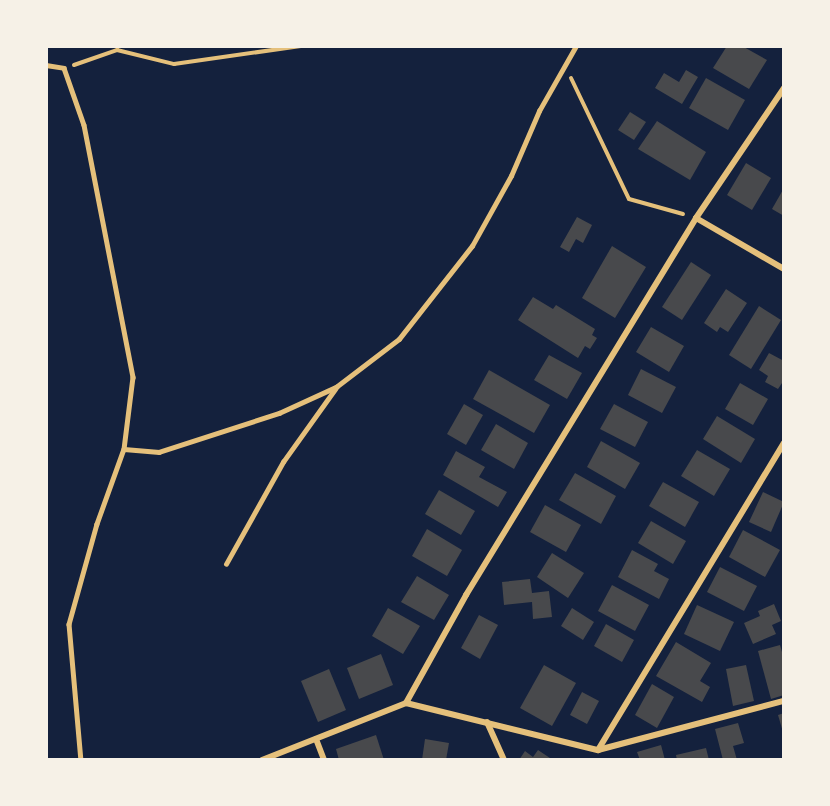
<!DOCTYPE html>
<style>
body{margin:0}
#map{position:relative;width:830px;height:806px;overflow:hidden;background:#14213d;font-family:"Open Sans",sans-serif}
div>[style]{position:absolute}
.building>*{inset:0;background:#48494c}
.path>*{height:4px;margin:-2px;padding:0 2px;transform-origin:2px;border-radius:2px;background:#e5c07b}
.service>*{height:4.5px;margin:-2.25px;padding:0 2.25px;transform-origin:2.25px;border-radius:2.25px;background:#e5c07b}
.minor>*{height:6px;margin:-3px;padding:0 3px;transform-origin:3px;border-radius:3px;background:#e5c07b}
span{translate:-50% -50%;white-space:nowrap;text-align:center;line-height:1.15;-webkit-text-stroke:5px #f6f1e7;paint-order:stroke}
.frame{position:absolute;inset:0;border:48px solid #f6f1e7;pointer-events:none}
</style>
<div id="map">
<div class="building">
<div style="clip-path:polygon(727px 46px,742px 46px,767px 60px,749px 89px,713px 68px)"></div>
<div style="clip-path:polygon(686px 70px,698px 77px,682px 104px,655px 88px,664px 73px,679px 82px)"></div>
<div style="clip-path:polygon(706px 78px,745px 100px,728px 130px,689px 108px)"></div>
<div style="clip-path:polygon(630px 112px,646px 122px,634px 140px,618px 130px)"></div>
<div style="clip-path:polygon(657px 121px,706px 152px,690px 180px,638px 149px)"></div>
<div style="clip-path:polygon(746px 163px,771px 178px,752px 210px,727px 195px)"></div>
<div style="clip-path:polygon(784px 188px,784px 216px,772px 209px)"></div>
<div style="clip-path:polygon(577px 217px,592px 225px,583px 243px,576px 239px,569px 252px,560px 247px)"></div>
<div style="clip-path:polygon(612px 246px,646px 267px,615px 318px,582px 298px)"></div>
<div style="clip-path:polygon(691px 262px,711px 275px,682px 320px,662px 307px)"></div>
<div style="clip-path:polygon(726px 289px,747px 303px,728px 332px,720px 327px,717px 332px,704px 323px)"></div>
<div style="clip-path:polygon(533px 297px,553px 309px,556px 305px,595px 329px,592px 335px,597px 338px,590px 349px,585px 346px,578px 358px,518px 320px)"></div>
<div style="clip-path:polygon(759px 306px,781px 320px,751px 369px,729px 355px)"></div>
<div style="clip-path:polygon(651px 327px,684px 346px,669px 372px,636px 352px)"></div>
<div style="clip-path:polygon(769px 353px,784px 361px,784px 380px,778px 389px,765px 382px,768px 376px,759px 370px)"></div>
<div style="clip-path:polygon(549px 355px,582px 373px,567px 399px,534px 380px)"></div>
<div style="clip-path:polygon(641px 369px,676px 387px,662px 413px,628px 395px)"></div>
<div style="clip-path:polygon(489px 370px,550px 405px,534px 433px,473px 399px)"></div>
<div style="clip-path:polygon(740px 383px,768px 399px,753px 425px,725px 409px)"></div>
<div style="clip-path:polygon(464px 404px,483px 415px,466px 445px,447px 434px)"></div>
<div style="clip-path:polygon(614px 404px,648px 422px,635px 447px,600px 429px)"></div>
<div style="clip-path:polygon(717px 416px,755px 439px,741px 463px,703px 439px)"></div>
<div style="clip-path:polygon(496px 424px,528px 443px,514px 469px,481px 450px)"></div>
<div style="clip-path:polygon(601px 441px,640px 463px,625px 489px,587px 467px)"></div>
<div style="clip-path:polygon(697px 450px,730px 469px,714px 496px,681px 476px)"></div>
<div style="clip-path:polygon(456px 451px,485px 467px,479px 477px,507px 492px,498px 507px,443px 475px)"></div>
<div style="clip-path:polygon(575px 473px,616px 496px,601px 524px,559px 500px)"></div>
<div style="clip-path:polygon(663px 482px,699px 502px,685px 527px,649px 506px)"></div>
<div style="clip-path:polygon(439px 490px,475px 511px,461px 535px,425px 514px)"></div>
<div style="clip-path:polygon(763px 492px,784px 502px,771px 532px,749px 522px)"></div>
<div style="clip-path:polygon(545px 505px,581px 525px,566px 552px,530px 532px)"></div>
<div style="clip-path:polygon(651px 521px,686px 541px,673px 564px,638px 543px)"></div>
<div style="clip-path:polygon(427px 529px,462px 550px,447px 576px,412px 556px)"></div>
<div style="clip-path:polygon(743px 530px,780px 550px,765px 577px,729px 557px)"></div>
<div style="clip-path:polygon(632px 550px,658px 564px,654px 571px,669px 579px,659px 599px,618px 577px)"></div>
<div style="clip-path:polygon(552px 553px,584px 573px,568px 598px,537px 577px)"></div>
<div style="clip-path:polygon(720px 567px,757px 586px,744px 611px,707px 592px)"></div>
<div style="clip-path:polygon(417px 576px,449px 595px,434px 620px,401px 602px)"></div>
<div style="clip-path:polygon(530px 579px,532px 593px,549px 591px,552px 617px,533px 619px,532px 602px,504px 605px,502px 582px)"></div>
<div style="clip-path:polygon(612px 585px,649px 605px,635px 631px,598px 611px)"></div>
<div style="clip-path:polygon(774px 604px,781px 621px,772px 625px,776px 634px,753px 644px,744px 623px,760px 616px,758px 611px)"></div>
<div style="clip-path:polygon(697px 605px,734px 622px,720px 651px,684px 634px)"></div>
<div style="clip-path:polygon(388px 608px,420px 626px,403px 654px,372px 636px)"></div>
<div style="clip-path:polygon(572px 608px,594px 622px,583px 640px,561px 626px)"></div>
<div style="clip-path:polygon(479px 615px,498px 625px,480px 659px,461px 648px)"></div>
<div style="clip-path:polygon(606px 624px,634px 640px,622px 662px,594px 646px)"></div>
<div style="clip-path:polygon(676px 642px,711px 663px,700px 681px,710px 687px,702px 702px,656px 676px)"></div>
<div style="clip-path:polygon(780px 645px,784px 659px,784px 695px,771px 699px,758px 651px)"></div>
<div style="clip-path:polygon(381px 654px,393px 685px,359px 699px,347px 668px)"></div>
<div style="clip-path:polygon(544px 665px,576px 683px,552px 726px,520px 708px)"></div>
<div style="clip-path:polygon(746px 665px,754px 701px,733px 706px,726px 669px)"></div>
<div style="clip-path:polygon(329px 669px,346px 710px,318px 722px,301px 681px)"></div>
<div style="clip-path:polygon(652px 684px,674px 697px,657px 728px,635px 715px)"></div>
<div style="clip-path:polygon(582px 692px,599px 701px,587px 724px,570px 715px)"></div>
<div style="clip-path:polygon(784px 713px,784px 732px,783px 732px,778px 715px)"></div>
<div style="clip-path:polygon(738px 723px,744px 743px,733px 746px,737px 760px,723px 760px,715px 729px)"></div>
<div style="clip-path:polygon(376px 735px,384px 760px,339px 760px,336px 749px)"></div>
<div style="clip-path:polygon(425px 739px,449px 743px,446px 760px,422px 760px)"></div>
<div style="clip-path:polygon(661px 745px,665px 760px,640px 760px,637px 752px)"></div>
<div style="clip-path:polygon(706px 748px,709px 760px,677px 760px,676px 755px)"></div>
<div style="clip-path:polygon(538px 750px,553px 760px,519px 760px,525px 751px,533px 757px)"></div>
</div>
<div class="path">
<div style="left:74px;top:65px;width:46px;rotate:-19.2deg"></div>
<div style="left:117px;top:50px;width:59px;rotate:13.8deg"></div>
<div style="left:174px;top:64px;width:128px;rotate:-8.1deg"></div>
<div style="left:571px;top:78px;width:134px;rotate:64.4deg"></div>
<div style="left:629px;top:199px;width:56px;rotate:15.5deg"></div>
</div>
<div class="service">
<div style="left:46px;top:65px;width:18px;rotate:9deg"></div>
<div style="left:64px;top:68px;width:60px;rotate:70.7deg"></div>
<div style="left:84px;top:125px;width:257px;rotate:79deg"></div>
<div style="left:133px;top:377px;width:73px;rotate:97.1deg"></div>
<div style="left:124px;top:449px;width:80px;rotate:109.8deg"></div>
<div style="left:97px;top:524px;width:104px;rotate:105.6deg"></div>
<div style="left:69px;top:624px;width:137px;rotate:85deg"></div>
<div style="left:124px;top:449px;width:35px;rotate:5deg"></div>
<div style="left:159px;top:452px;width:126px;rotate:-18deg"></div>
<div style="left:279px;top:413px;width:63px;rotate:-24.5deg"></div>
<div style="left:336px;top:387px;width:79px;rotate:-37.3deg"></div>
<div style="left:399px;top:339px;width:118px;rotate:-51.9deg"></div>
<div style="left:472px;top:246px;width:80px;rotate:-60.9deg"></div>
<div style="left:511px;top:176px;width:71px;rotate:-66.7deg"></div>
<div style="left:539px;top:111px;width:75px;rotate:-60.4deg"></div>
<div style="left:226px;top:564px;width:117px;rotate:-60.8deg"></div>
<div style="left:283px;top:462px;width:90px;rotate:-54.5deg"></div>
</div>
<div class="minor">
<div style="left:696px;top:218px;width:102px;rotate:30.1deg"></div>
<div style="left:406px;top:703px;width:124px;rotate:-60.9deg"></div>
<div style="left:466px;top:595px;width:442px;rotate:-58.6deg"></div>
<div style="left:696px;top:218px;width:157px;rotate:-55.9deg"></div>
<div style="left:487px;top:722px;width:42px;rotate:65.9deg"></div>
<div style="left:316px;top:739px;width:22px;rotate:69deg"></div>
<div style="left:598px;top:750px;width:359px;rotate:-58.8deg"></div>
<div style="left:262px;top:760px;width:155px;rotate:-21.6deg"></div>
<div style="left:406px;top:703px;width:198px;rotate:13.8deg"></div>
<div style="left:598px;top:750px;width:192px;rotate:-14.8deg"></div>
</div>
<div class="frame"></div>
</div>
